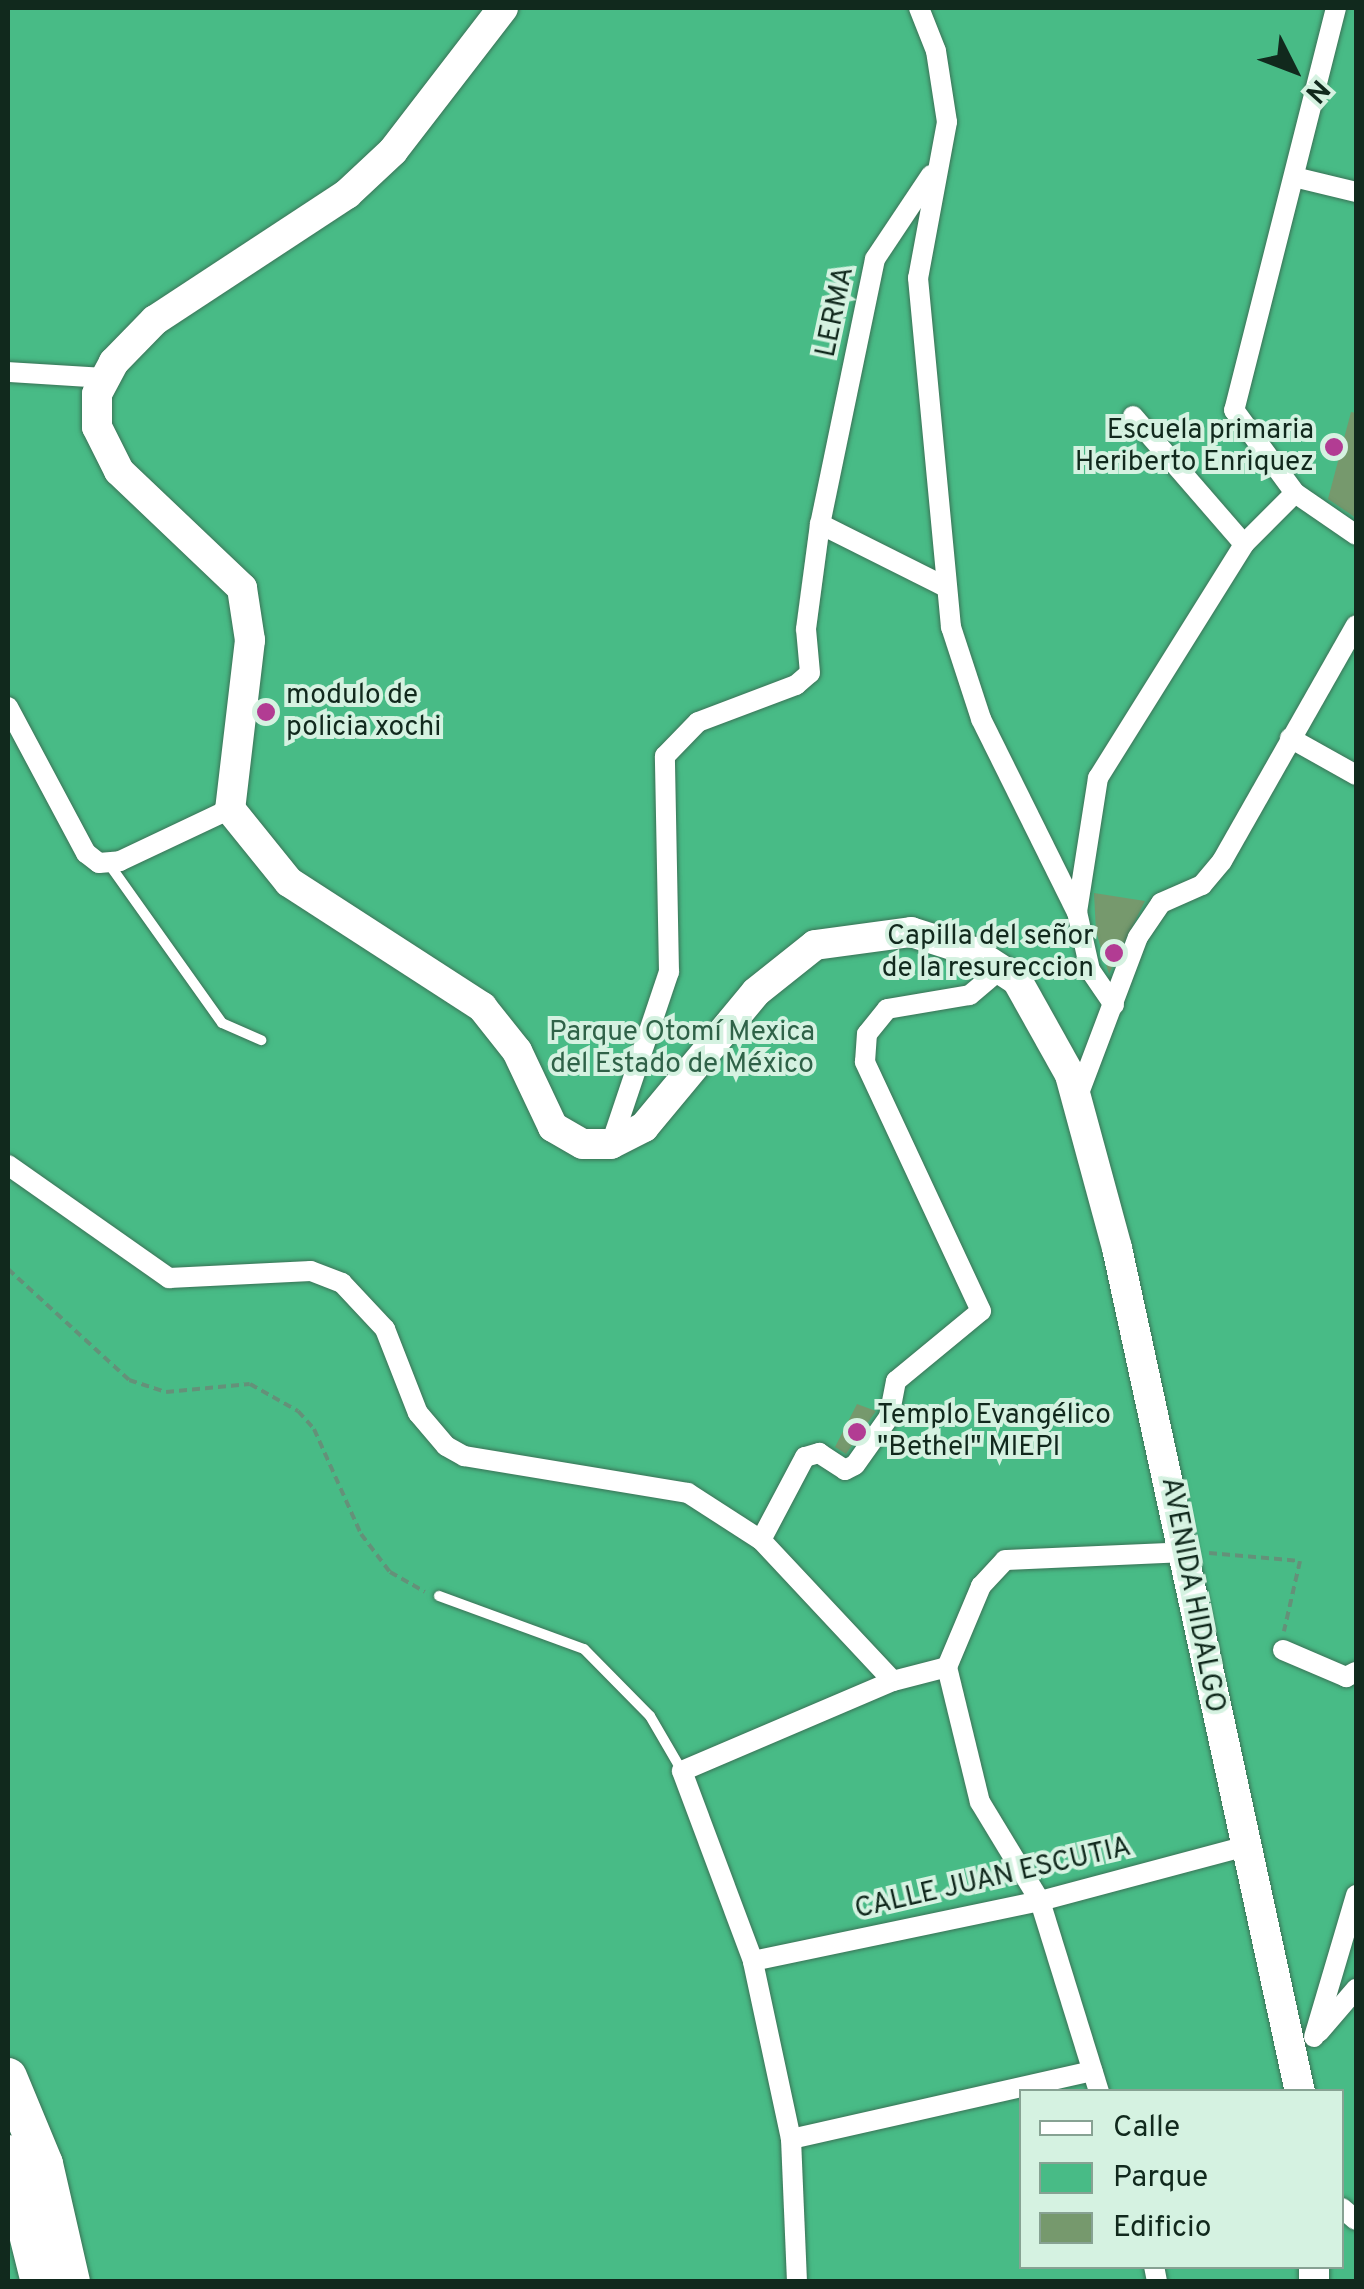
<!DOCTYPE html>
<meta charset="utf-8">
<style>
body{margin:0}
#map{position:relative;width:1364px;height:2289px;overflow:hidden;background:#9ed9b8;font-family:Overpass,sans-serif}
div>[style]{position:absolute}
.green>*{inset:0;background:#48bb86}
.building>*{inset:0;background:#76996d}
.path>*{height:4px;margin-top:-2px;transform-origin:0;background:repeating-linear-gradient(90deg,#649179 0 8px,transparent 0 13px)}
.roads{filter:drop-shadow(0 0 2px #3a7256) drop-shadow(0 0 2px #3a7256)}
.lane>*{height:10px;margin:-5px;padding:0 5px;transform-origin:5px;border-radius:5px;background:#fff}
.street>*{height:20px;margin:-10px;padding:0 10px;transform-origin:10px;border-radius:10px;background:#fff}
.secondary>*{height:30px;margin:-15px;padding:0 15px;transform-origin:15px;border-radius:15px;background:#fff}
.highway>*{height:38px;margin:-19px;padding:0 19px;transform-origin:19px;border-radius:19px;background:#fff}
.dots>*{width:28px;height:28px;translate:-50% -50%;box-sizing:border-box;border:5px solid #d5f2e1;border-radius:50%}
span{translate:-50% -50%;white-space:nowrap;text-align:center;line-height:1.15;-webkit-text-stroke:8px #d5f2e1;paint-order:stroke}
.street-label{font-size:28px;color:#11291d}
.poi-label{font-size:28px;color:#11291d}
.right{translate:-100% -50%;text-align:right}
.left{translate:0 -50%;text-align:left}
.park-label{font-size:28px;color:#2f6248}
.frame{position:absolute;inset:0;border:10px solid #11291d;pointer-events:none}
.legend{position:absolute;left:1019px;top:2089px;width:325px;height:180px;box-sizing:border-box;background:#d5f2e1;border:2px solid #87a293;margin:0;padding:12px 18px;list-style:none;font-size:30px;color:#11291d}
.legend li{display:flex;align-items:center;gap:20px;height:50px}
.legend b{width:50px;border:2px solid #87a293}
.north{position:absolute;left:1244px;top:20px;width:100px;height:100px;-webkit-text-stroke:8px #d5f2e1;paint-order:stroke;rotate:132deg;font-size:28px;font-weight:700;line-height:40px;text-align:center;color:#11291d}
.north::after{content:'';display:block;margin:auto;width:35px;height:45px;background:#11291d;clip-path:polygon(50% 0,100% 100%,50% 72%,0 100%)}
</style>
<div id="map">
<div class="green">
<div style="clip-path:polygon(evenodd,8px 8px,1356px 8px,1356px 2281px,8px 2282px,8px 8px,1022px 2092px,1342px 2092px,1342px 2266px,1022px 2266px,1022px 2092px)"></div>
</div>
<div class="building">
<div style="clip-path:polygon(1351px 412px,1356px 413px,1356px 518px,1328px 499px)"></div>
<div style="clip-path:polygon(1094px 893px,1145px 901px,1109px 974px,1096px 932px)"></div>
<div style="clip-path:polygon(857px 1404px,876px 1411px,846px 1454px,835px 1447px)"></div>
</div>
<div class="path">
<div style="left:8px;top:1269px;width:164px;rotate:42.5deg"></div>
<div style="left:129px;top:1380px;width:39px;rotate:18deg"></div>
<div style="left:166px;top:1392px;width:84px;rotate:-5.4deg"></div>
<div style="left:250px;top:1384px;width:55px;rotate:29.4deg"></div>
<div style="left:298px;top:1411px;width:24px;rotate:48deg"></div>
<div style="left:314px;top:1429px;width:115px;rotate:65.9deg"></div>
<div style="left:361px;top:1534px;width:48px;rotate:52.7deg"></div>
<div style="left:390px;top:1572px;width:40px;rotate:29.7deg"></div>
<div style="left:1209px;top:1553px;width:91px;rotate:5deg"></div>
<div style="left:1300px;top:1561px;width:72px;rotate:102.9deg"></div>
</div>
<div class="roads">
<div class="lane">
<div style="left:109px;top:864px;width:195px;rotate:54.6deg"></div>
<div style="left:222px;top:1023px;width:43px;rotate:23.6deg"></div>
<div style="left:439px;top:1596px;width:154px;rotate:20.1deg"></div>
<div style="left:584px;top:1649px;width:94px;rotate:45.4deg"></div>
<div style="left:650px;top:1716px;width:64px;rotate:59.8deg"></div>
</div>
<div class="street">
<div style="left:919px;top:8px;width:46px;rotate:68.4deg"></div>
<div style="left:936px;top:51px;width:72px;rotate:81.2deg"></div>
<div style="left:947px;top:122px;width:159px;rotate:100.5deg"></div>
<div style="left:918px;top:278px;width:351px;rotate:84.6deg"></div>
<div style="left:951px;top:627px;width:97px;rotate:71.9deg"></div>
<div style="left:981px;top:719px;width:216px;rotate:63.6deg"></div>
<div style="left:1336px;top:8px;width:415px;rotate:104.2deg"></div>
<div style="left:1234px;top:410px;width:103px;rotate:53.7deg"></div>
<div style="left:1295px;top:493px;width:74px;rotate:34.5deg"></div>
<div style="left:931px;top:175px;width:101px;rotate:123.7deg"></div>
<div style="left:875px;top:259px;width:271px;rotate:101.7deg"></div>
<div style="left:820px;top:524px;width:139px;rotate:26.6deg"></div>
<div style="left:1294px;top:177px;width:64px;rotate:13.6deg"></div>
<div style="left:8px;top:372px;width:95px;rotate:3.6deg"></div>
<div style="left:1133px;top:416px;width:169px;rotate:49.1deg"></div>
<div style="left:8px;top:707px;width:166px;rotate:61.9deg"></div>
<div style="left:86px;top:853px;width:16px;rotate:38deg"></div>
<div style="left:99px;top:863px;width:21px;rotate:-5deg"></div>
<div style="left:120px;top:861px;width:122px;rotate:-25.3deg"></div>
<div style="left:1290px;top:738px;width:76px;rotate:29.3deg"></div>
<div style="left:1114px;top:1005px;width:42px;rotate:-124.4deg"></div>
<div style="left:1090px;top:970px;width:59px;rotate:-102.6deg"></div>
<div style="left:1077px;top:912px;width:136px;rotate:-81.1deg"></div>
<div style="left:1098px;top:778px;width:276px;rotate:-58deg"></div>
<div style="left:1244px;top:544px;width:72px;rotate:-45deg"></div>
<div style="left:1076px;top:1101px;width:175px;rotate:-69.3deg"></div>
<div style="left:1138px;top:937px;width:41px;rotate:-55.9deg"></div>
<div style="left:1161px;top:903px;width:45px;rotate:-23.7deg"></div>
<div style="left:1202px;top:885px;width:31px;rotate:-50deg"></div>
<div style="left:1222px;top:861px;width:271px;rotate:-60.4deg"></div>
<div style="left:611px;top:1144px;width:182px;rotate:-71.4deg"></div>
<div style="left:669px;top:972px;width:216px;rotate:-91.1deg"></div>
<div style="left:665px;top:756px;width:47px;rotate:-45.9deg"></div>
<div style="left:698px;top:722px;width:105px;rotate:-20.7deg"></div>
<div style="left:796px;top:685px;width:18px;rotate:-41deg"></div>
<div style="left:810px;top:673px;width:44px;rotate:-95.2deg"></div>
<div style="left:806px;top:629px;width:106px;rotate:-82.4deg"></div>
<div style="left:8px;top:1165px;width:197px;rotate:35.1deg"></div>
<div style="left:169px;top:1278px;width:142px;rotate:-2.8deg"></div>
<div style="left:311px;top:1271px;width:33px;rotate:21deg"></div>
<div style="left:342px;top:1283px;width:63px;rotate:46.9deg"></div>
<div style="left:385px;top:1329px;width:90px;rotate:68.6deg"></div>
<div style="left:418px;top:1413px;width:43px;rotate:49.7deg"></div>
<div style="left:446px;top:1446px;width:21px;rotate:29deg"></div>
<div style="left:464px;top:1456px;width:227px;rotate:9.4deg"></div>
<div style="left:688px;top:1493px;width:87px;rotate:32.8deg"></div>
<div style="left:761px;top:1540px;width:193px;rotate:46.9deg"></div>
<div style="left:761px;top:1540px;width:94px;rotate:-62.1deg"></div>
<div style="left:805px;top:1457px;width:15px;rotate:-16deg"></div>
<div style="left:819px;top:1453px;width:31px;rotate:33deg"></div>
<div style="left:845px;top:1470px;width:11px;rotate:-27deg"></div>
<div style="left:855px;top:1465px;width:59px;rotate:-54.7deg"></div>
<div style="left:889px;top:1417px;width:37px;rotate:-79deg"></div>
<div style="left:896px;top:1381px;width:110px;rotate:-39.5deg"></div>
<div style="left:981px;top:1311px;width:275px;rotate:-115deg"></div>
<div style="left:865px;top:1062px;width:28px;rotate:-86deg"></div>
<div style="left:867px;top:1034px;width:32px;rotate:-51deg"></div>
<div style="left:887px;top:1009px;width:84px;rotate:-9.6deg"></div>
<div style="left:970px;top:995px;width:43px;rotate:-40.3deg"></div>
<div style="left:1283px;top:1650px;width:69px;rotate:23.2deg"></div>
<div style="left:1346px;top:1677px;width:11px;rotate:-27deg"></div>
<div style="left:947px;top:1667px;width:139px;rotate:76.3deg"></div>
<div style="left:980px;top:1802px;width:116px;rotate:58.8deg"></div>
<div style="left:1040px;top:1901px;width:200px;rotate:72.8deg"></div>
<div style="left:753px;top:1961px;width:293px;rotate:-11.8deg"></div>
<div style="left:1040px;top:1901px;width:210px;rotate:-14.9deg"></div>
<div style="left:1319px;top:2032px;width:57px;rotate:-49.3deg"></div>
<div style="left:1314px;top:2037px;width:148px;rotate:-73.5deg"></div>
<div style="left:791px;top:2139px;width:309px;rotate:-12.7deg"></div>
<div style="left:1342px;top:2208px;width:18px;rotate:41deg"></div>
<div style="left:1154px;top:2266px;width:16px;rotate:79deg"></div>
<div style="left:797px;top:2282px;width:143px;rotate:-92.4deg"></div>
<div style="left:791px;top:2139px;width:182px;rotate:-102.1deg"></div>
<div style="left:753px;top:1961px;width:203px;rotate:-110.5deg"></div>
<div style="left:682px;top:1771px;width:229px;rotate:-23.1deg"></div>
<div style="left:893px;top:1681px;width:56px;rotate:-14.5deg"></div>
<div style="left:947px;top:1667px;width:88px;rotate:-67.2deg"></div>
<div style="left:981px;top:1586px;width:35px;rotate:-47deg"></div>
<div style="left:1005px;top:1560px;width:182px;rotate:-2.5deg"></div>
</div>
<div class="secondary">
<div style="left:503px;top:8px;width:180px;rotate:127.6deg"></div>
<div style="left:393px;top:151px;width:63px;rotate:136.9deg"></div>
<div style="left:347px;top:194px;width:230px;rotate:146.7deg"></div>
<div style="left:155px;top:320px;width:59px;rotate:134.3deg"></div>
<div style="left:114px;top:362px;width:36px;rotate:118deg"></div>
<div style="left:97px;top:394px;width:33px;rotate:90deg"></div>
<div style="left:97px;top:427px;width:49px;rotate:63.4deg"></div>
<div style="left:119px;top:471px;width:170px;rotate:43.6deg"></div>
<div style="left:242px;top:588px;width:53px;rotate:81.3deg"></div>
<div style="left:250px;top:640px;width:170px;rotate:96.7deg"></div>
<div style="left:230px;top:809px;width:94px;rotate:51.1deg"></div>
<div style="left:289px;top:882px;width:230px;rotate:32.9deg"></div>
<div style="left:482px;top:1007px;width:56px;rotate:51.5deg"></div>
<div style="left:517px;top:1051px;width:84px;rotate:64.7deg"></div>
<div style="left:553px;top:1127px;width:34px;rotate:30deg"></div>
<div style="left:583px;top:1144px;width:28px"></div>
<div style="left:611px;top:1144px;width:37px;rotate:-27deg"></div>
<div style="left:644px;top:1127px;width:175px;rotate:-50.3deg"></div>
<div style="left:756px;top:992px;width:75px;rotate:-38.5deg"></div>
<div style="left:815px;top:945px;width:97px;rotate:-7.7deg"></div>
<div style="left:911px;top:932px;width:66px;rotate:17.6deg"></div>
<div style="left:974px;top:952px;width:51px;rotate:33.1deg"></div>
<div style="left:1017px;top:980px;width:109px;rotate:60.8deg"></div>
<div style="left:1070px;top:1075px;width:179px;rotate:74.8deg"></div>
<div style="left:1117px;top:1248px;width:864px;rotate:77.77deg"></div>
<div style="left:1314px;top:2266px;width:16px;rotate:90deg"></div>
</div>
<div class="highway">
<div style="left:8px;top:2077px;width:94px;rotate:67.5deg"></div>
<div style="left:44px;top:2164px;width:121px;rotate:77.1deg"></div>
<div style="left:8px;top:2154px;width:132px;rotate:76deg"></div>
</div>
</div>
<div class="dots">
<div style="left:1334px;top:447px;background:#b23c93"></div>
<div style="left:266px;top:712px;background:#b23c93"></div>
<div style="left:1114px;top:953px;background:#b23c93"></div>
<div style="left:857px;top:1432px;background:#b23c93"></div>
</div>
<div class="street-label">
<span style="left:836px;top:312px;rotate:-78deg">LERMA</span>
<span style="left:1192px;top:1595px;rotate:79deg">AVENIDA HIDALGO</span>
<span style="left:993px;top:1879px;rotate:-13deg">CALLE JUAN ESCUTIA</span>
</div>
<div class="poi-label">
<span class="right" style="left:1314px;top:447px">Escuela primaria<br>Heriberto Enriquez</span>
<span class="left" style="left:286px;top:712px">modulo de<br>policia xochi</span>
<span class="right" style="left:1094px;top:953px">Capilla del señor<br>de la resureccion</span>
<span class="left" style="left:877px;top:1432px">Templo Evangélico<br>"Bethel" MIEPI</span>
</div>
<div class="park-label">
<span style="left:682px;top:1049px">Parque Otomí Mexica<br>del Estado de México</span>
</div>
<div class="frame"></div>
<ul class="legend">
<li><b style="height:12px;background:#fff"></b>Calle</li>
<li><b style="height:28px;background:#48bb86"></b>Parque</li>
<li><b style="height:28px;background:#76996d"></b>Edificio</li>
</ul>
<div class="north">N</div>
</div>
